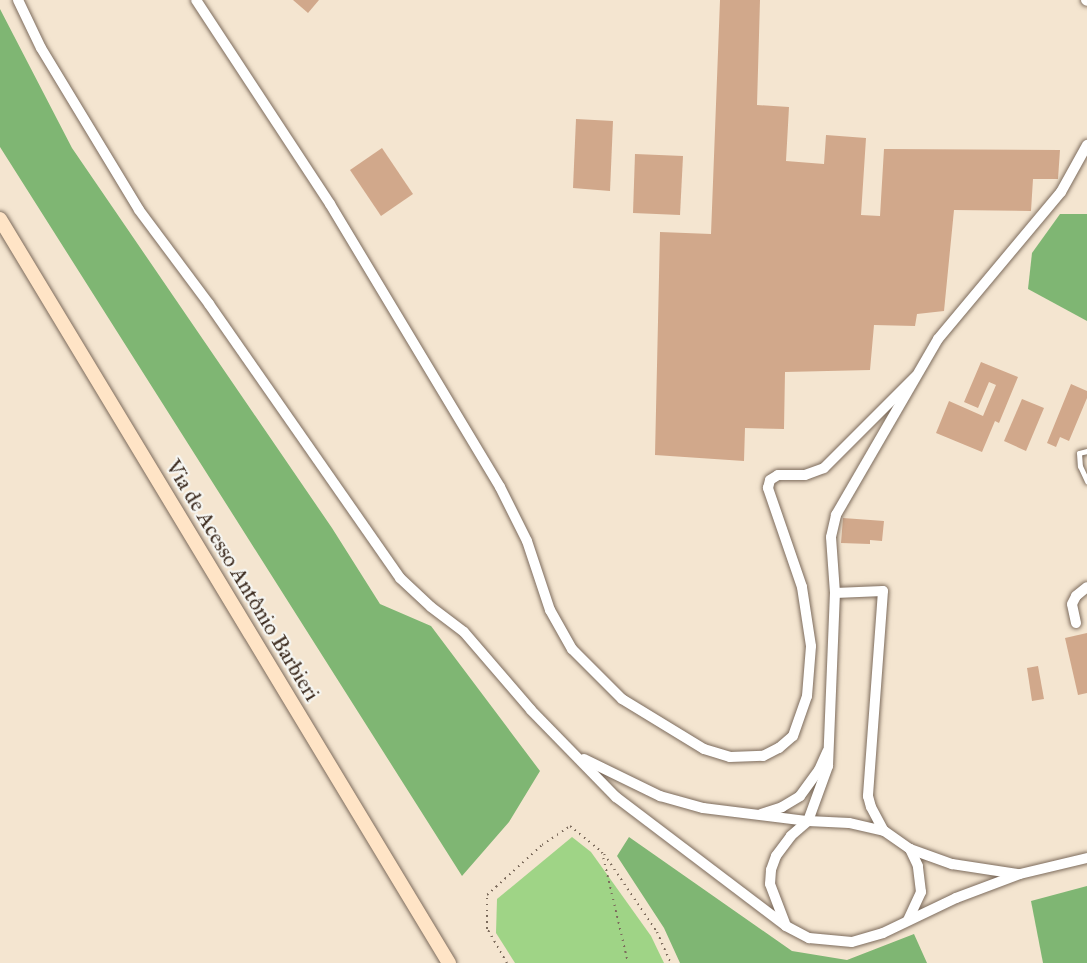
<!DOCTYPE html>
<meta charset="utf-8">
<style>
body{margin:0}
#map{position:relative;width:1087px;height:963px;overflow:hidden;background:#f4e5d0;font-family:"IM FELL Great Primer",serif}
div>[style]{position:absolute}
.green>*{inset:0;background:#9fd486}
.forest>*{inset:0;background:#7fb673}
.building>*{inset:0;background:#d1a88b}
.path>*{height:2px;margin-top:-1px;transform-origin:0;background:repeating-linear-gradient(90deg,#7c6b5c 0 1.5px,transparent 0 6px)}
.roads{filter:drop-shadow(0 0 2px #7c6b5c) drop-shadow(0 0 2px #7c6b5c)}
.lane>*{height:5px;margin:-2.5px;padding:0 2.5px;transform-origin:2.5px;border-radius:2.5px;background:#fff}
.street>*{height:10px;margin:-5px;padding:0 5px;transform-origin:5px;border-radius:5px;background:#fff}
.secondary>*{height:14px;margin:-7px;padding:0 7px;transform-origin:7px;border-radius:7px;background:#ffe4c6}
span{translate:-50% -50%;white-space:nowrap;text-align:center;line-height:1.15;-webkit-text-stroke:4.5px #f6f6f2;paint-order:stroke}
.street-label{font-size:22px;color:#3b2a1e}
</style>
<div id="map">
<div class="green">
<div style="clip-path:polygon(572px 837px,591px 852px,651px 936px,664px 963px,515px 963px,496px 933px,497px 899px)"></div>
</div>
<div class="forest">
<div style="clip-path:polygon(0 9px,72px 148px,332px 528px,380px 604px,431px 626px,540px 771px,509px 822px,462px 876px,0 147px)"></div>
<div style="clip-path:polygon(1060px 214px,1087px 214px,1087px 321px,1028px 289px,1032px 253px)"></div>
<div style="clip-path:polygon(629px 837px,792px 951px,847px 960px,914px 934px,927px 963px,680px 963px,664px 928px,617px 856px)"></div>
<div style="clip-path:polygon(1087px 886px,1087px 963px,1043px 963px,1031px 901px)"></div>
</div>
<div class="building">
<div style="clip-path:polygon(293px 0,319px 0,308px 13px)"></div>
<div style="clip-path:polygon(720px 0,760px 0,757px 105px,789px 107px,786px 161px,824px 164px,826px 135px,866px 138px,861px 215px,880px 216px,884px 149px,1060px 150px,1058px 179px,1033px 179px,1031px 211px,954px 210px,944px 311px,917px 314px,915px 326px,874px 325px,870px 370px,785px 372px,784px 429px,745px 428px,744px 461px,655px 455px,660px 232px,711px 234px)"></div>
<div style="clip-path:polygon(576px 119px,613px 121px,610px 191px,573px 188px)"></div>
<div style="clip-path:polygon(382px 148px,413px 194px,381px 216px,350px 170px)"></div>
<div style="clip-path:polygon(635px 154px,683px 156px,680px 215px,633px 213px)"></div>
<div style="clip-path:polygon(981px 362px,1018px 377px,999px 423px,995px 421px,982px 452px,936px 433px,949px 401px,983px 416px,996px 385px,989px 382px,978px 408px,964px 402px)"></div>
<div style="clip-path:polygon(1071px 384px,1087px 391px,1087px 398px,1069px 441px,1060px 437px,1056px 447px,1047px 443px)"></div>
<div style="clip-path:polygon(1022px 399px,1044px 408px,1026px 451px,1004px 441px)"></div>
<div style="clip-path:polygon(843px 518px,884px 521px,882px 541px,870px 540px,870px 544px,841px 543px)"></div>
<div style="clip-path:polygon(1087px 633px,1087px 693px,1078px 695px,1065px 638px)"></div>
<div style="clip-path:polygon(1038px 666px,1044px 699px,1032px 701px,1027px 668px)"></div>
</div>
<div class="path">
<div style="left:604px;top:854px;width:94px;rotate:55.8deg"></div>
<div style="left:657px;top:932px;width:34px;rotate:66deg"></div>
<div style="left:507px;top:963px;width:39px;rotate:-120deg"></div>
<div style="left:487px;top:929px;width:34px;rotate:-90deg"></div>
<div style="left:487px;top:895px;width:74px;rotate:-42.3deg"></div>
<div style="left:542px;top:845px;width:34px;rotate:-34deg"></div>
<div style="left:570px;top:826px;width:41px;rotate:39.1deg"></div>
<div style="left:602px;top:852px;width:114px;rotate:76.8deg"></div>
</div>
<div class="roads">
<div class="lane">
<div style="left:1087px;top:451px;width:8px;rotate:166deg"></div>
<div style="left:1079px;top:453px;width:13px;rotate:86deg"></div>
<div style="left:1080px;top:466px;width:17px;rotate:65deg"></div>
</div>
<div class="street">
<div style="left:18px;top:0;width:53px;rotate:64.4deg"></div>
<div style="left:41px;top:48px;width:189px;rotate:58.8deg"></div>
<div style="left:139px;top:210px;width:117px;rotate:53.3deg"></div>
<div style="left:209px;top:304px;width:334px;rotate:55.1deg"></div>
<div style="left:400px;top:578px;width:42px;rotate:43.1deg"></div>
<div style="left:431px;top:607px;width:41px;rotate:37.1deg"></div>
<div style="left:464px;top:632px;width:103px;rotate:49.3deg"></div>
<div style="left:531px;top:710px;width:122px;rotate:45.7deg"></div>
<div style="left:616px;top:797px;width:213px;rotate:37.2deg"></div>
<div style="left:196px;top:0;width:244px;rotate:56.7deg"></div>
<div style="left:330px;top:204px;width:330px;rotate:59deg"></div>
<div style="left:500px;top:487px;width:60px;rotate:63.4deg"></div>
<div style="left:527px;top:541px;width:73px;rotate:71.6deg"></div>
<div style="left:550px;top:610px;width:45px;rotate:60.6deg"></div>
<div style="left:572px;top:649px;width:71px;rotate:45deg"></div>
<div style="left:622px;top:699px;width:96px;rotate:31.4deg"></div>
<div style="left:704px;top:749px;width:27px;rotate:17deg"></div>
<div style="left:730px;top:757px;width:33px;rotate:-2deg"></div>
<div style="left:763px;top:756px;width:18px;rotate:-27deg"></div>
<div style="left:779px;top:748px;width:18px;rotate:-41deg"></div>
<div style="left:793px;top:736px;width:42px;rotate:-70.7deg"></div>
<div style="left:807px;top:696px;width:50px;rotate:-85.4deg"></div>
<div style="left:811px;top:646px;width:60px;rotate:-98.7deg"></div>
<div style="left:802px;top:587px;width:105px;rotate:-109deg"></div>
<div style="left:768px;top:488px;width:8px;rotate:-76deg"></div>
<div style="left:770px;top:480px;width:9px;rotate:-32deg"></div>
<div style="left:778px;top:475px;width:27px"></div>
<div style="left:805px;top:475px;width:20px;rotate:-20deg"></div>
<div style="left:824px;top:468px;width:129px;rotate:-45deg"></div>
<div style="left:1086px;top:0;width:1px;rotate:45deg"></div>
<div style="left:835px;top:593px;width:48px;rotate:-2.4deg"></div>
<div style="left:883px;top:591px;width:206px;rotate:94.2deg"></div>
<div style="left:868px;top:796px;width:11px;rotate:75deg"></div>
<div style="left:871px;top:807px;width:27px;rotate:62deg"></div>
<div style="left:1076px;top:623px;width:19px;rotate:-102deg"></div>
<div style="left:1072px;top:604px;width:9px;rotate:-63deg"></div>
<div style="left:1076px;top:596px;width:14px;rotate:-39deg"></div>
<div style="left:584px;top:759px;width:85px;rotate:26deg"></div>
<div style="left:660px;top:796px;width:45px;rotate:15.6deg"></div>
<div style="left:703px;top:808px;width:106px;rotate:7.1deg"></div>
<div style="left:808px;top:821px;width:59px;rotate:-70deg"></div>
<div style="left:828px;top:766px;width:173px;rotate:-87.7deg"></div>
<div style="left:835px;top:593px;width:56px;rotate:-94.1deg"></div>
<div style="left:831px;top:537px;width:23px;rotate:-77deg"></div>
<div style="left:836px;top:515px;width:203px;rotate:-59.9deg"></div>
<div style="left:938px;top:339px;width:192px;rotate:-50.1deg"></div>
<div style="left:1061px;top:192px;width:54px;rotate:-61deg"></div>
<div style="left:761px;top:814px;width:22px;rotate:-18deg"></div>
<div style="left:782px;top:807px;width:21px;rotate:-31deg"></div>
<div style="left:800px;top:796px;width:32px;rotate:-54deg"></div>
<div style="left:819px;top:770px;width:20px;rotate:-66deg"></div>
<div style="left:910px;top:849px;width:45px;rotate:19.7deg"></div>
<div style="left:952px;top:864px;width:66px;rotate:8.7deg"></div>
<div style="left:908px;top:920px;width:31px;rotate:-65deg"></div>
<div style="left:921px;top:892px;width:26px;rotate:-97deg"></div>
<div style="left:918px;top:866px;width:19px;rotate:-115deg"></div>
<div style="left:910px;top:849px;width:32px;rotate:-145deg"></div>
<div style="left:884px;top:831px;width:36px;rotate:-167deg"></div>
<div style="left:849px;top:823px;width:41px;rotate:-177.2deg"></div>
<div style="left:808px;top:821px;width:23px;rotate:139deg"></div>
<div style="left:791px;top:836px;width:25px;rotate:127deg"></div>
<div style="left:776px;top:856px;width:15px;rotate:110deg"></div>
<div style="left:771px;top:870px;width:14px;rotate:94deg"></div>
<div style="left:770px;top:884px;width:45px;rotate:69.1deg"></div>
<div style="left:786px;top:926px;width:26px;rotate:28deg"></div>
<div style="left:809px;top:938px;width:43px;rotate:5.3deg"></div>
<div style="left:852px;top:942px;width:32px;rotate:-16deg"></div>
<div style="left:883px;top:933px;width:81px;rotate:-25.6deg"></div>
<div style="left:956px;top:898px;width:68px;rotate:-20.6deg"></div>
<div style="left:1020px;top:874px;width:69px;rotate:-13.4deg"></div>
</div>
<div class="secondary">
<div style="left:0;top:219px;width:869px;rotate:58.89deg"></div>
</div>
</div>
<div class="street-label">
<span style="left:243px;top:580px;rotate:59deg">Via de Acesso Antônio Barbieri</span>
</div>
</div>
